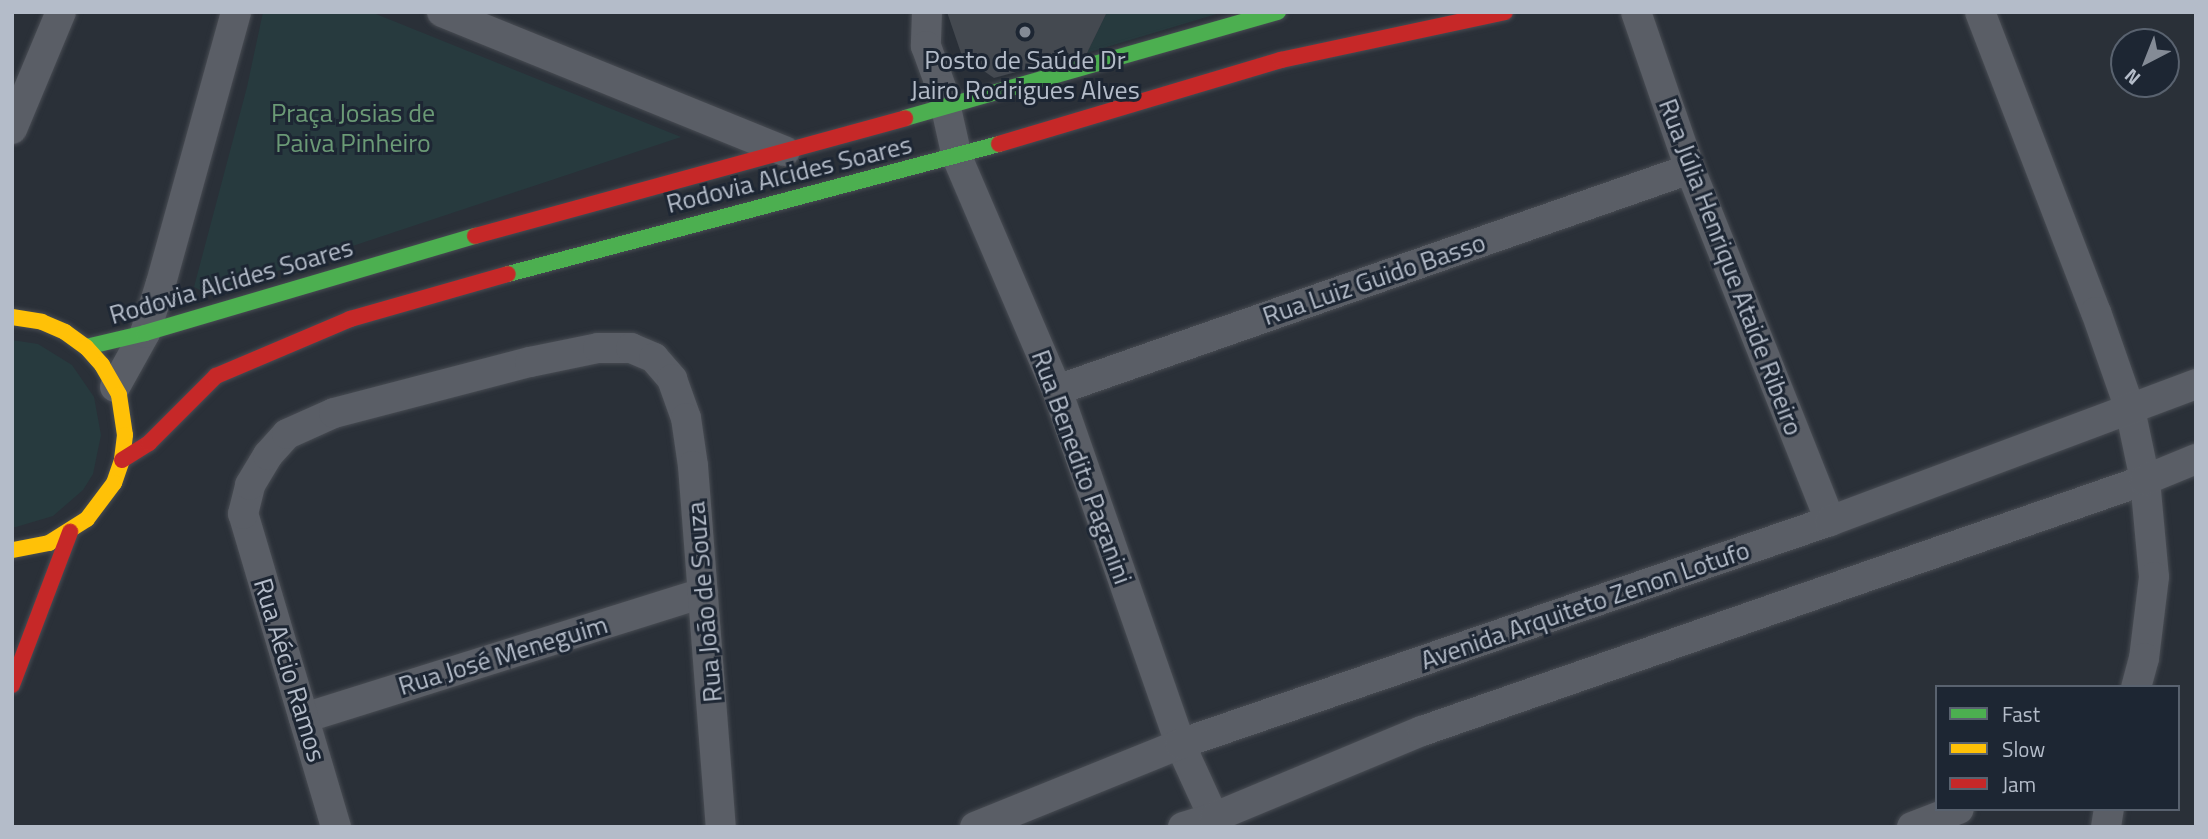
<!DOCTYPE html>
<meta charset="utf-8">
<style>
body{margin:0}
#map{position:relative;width:2208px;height:839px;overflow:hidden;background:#2a3038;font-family:"Titillium Web",sans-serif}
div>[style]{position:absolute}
.green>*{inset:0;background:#273a3e}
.building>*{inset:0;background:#444950}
.roads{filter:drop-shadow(0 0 2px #484c53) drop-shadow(0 0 2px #484c53)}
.street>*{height:30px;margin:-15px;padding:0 15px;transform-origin:15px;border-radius:15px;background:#5a5e66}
.fast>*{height:16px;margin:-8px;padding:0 8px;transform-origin:8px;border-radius:8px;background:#4caf50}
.slow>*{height:16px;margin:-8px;padding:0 8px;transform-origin:8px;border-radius:8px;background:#ffc107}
.jam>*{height:16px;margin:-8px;padding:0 8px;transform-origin:8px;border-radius:8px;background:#c62828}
.dots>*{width:19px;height:19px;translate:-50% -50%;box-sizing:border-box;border:4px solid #1d2633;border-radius:50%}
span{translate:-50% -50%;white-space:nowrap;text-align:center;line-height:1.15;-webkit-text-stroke:6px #1d2633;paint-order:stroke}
.poi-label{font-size:26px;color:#b4bcc9}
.park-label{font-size:26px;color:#6b9a76}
.street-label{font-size:26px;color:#b4bcc9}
.frame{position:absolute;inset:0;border:14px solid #b4bcc9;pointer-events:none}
.legend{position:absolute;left:1935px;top:685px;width:245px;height:126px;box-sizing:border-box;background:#1d2633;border:2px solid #59626f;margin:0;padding:9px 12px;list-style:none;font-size:21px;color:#b4bcc9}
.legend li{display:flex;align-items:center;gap:14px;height:35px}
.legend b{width:35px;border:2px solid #59626f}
.north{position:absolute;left:2110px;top:28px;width:70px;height:70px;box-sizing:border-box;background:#1d2633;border:2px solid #59626f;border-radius:50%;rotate:222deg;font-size:19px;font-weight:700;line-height:28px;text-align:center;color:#b4bcc9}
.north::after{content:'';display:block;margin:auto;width:24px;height:32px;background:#848b96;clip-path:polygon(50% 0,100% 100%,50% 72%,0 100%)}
</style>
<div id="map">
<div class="green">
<div style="clip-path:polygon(263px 12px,371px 12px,681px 137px,208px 294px,194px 287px,247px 87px)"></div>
<div style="clip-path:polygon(1107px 12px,1223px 12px,1087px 53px)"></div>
<div style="clip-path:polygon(12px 340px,38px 344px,72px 365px,94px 397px,101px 435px,93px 474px,83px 490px,53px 516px,16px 527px,12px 527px)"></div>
</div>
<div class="building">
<div style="clip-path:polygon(947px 12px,1107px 12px,1087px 53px,994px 78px,962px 56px)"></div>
</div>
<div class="roads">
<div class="street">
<div style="left:442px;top:12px;width:370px;rotate:22.1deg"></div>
<div style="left:927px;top:12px;width:34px;rotate:92deg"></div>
<div style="left:926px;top:46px;width:47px;rotate:70deg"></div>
<div style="left:942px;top:90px;width:69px;rotate:77.4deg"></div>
<div style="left:957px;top:157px;width:254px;rotate:66.8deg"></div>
<div style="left:1057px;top:390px;width:375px;rotate:70.8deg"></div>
<div style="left:1180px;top:744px;width:91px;rotate:65.4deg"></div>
<div style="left:1636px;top:12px;width:166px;rotate:71deg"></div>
<div style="left:1690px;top:169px;width:379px;rotate:68.3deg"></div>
<div style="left:1980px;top:12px;width:322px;rotate:68.9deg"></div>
<div style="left:2096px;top:312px;width:103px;rotate:70.7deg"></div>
<div style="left:2130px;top:409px;width:73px;rotate:78.1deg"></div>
<div style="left:2145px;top:480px;width:97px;rotate:84.7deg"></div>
<div style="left:2154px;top:577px;width:82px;rotate:97deg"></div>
<div style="left:2144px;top:658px;width:30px;rotate:105deg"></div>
<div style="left:12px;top:129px;width:127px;rotate:-67.3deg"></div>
<div style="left:115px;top:387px;width:62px;rotate:-60.9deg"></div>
<div style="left:145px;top:333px;width:52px;rotate:-72.3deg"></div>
<div style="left:161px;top:283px;width:281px;rotate:-74.5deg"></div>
<div style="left:1057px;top:390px;width:670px;rotate:-19.25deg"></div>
<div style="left:304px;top:718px;width:418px;rotate:-17.4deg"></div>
<div style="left:336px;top:827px;width:327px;rotate:-106.5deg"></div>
<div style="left:243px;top:514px;width:30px;rotate:-76deg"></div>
<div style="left:250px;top:485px;width:35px;rotate:-59deg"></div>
<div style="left:268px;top:455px;width:28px;rotate:-48deg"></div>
<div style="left:287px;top:434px;width:51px;rotate:-24.1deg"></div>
<div style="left:334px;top:413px;width:203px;rotate:-14.6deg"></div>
<div style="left:530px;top:362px;width:69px;rotate:-11.6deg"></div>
<div style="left:598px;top:348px;width:33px"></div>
<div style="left:631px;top:348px;width:25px;rotate:23deg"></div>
<div style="left:654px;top:358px;width:28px;rotate:49deg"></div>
<div style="left:672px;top:379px;width:41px;rotate:70.3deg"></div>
<div style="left:686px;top:418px;width:49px;rotate:81.7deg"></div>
<div style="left:693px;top:466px;width:362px;rotate:85.6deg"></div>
<div style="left:975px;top:827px;width:221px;rotate:-22deg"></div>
<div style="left:1180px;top:744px;width:687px;rotate:-18.94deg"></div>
<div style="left:1830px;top:521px;width:391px;rotate:-20.5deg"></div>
<div style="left:1183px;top:827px;width:34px;rotate:-17deg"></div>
<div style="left:1215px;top:817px;width:224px;rotate:-22.6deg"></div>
<div style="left:1422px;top:731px;width:765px;rotate:-19.15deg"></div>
<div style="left:2145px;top:480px;width:55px;rotate:-22.4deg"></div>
<div style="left:1912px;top:827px;width:50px;rotate:-21deg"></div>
<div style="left:2106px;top:827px;width:18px;rotate:-81deg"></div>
</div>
<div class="fast">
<div style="left:905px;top:118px;width:388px;rotate:-15.9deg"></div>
<div style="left:508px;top:274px;width:508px;rotate:-14.83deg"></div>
<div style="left:86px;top:347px;width:61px;rotate:-13.3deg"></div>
<div style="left:145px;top:333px;width:344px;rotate:-16.4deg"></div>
</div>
<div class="slow">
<div style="left:12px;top:317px;width:30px;rotate:9deg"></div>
<div style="left:42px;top:322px;width:25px;rotate:23deg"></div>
<div style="left:65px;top:332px;width:26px;rotate:36deg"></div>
<div style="left:86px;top:347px;width:24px;rotate:48deg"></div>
<div style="left:102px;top:365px;width:34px;rotate:60deg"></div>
<div style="left:119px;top:395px;width:40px;rotate:81.5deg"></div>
<div style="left:125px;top:435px;width:25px;rotate:97deg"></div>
<div style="left:122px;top:460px;width:24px;rotate:109deg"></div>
<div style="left:114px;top:483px;width:45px;rotate:126.9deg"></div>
<div style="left:87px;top:519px;width:45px;rotate:147.7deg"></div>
<div style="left:49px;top:543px;width:38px;rotate:169deg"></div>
</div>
<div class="jam">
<div style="left:999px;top:144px;width:294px;rotate:-16.6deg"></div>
<div style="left:1281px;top:60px;width:229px;rotate:-12.1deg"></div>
<div style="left:475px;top:236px;width:446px;rotate:-15.3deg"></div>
<div style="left:122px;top:460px;width:32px;rotate:-32deg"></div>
<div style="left:149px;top:443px;width:95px;rotate:-45deg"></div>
<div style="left:216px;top:376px;width:146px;rotate:-23deg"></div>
<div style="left:350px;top:319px;width:164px;rotate:-15.9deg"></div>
<div style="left:12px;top:685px;width:164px;rotate:-69.2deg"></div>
</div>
</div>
<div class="dots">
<div style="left:1025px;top:32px;background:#848b96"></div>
</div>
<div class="poi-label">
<span style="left:1025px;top:75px">Posto de Saúde Dr<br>Jairo Rodrigues Alves</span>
</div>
<div class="park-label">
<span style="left:353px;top:128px">Praça Josias de<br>Paiva Pinheiro</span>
</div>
<div class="street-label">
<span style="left:789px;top:174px;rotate:-14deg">Rodovia Alcides Soares</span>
<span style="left:1731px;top:267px;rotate:69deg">Rua Júlia Henrique Ataide Ribeiro</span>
<span style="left:1374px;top:279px;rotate:-19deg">Rua Luiz Guido Basso</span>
<span style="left:231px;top:281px;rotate:-16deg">Rodovia Alcides Soares</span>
<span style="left:1082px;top:467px;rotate:70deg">Rua Benedito Paganini</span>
<span style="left:704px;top:602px;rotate:-95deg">Rua João de Souza</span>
<span style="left:1585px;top:605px;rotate:-19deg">Avenida Arquiteto Zenon Lotufo</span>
<span style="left:503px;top:655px;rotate:-17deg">Rua José Meneguim</span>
<span style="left:290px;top:670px;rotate:73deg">Rua Aécio Ramos</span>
</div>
<div class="frame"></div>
<ul class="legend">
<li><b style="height:9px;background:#4caf50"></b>Fast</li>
<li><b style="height:9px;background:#ffc107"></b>Slow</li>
<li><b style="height:9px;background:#c62828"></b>Jam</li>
</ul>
<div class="north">N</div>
</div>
